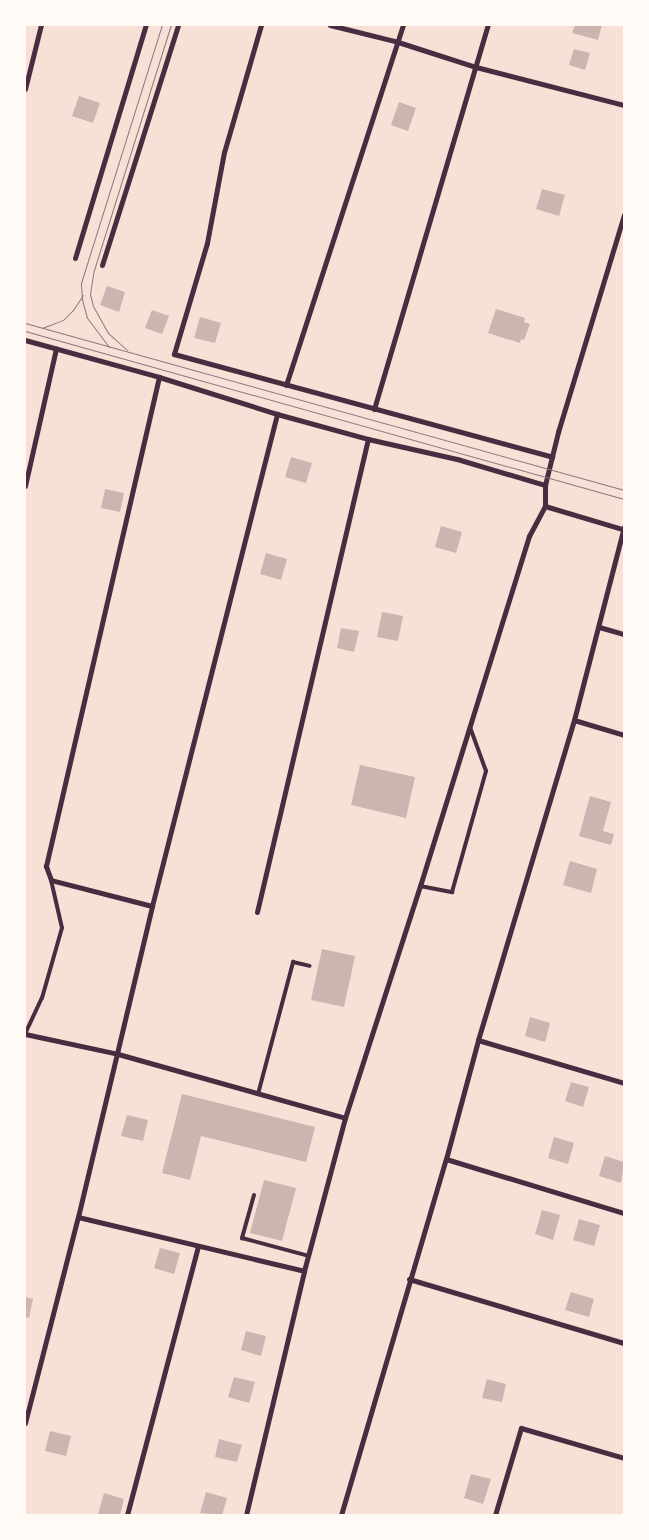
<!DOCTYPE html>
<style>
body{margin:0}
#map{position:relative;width:649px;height:1540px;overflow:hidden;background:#f7e1d7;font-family:"Fira Sans Condensed",sans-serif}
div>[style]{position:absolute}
.building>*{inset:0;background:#ccb4b1}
.service>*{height:4px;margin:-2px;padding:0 2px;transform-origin:2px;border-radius:2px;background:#4a2c40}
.minor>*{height:5px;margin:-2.5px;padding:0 2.5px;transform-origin:2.5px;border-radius:2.5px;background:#4a2c40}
.tram>*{height:1px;margin:-0.5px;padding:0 0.5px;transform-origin:0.5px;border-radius:0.5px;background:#8f747c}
span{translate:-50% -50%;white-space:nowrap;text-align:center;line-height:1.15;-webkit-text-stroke:4px #fffaf5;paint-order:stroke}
.frame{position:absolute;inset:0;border:26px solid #fffaf5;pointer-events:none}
</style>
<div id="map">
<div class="building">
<div style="clip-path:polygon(575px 25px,602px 25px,598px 40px,572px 33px)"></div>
<div style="clip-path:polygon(574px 49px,590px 53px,585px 70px,569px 65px)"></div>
<div style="clip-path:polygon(79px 96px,100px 103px,93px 123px,72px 116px)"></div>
<div style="clip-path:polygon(399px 102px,416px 108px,408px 131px,391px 125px)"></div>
<div style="clip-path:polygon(542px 189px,565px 195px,559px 216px,536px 209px)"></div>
<div style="clip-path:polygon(107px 286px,125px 292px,119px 312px,100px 305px)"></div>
<div style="clip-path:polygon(496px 309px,525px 318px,524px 322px,530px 324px,524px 340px,521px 339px,520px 343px,488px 333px)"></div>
<div style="clip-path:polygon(152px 310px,169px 316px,162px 334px,145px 328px)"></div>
<div style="clip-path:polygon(200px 317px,221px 323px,215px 343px,194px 338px)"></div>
<div style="clip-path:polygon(291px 457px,312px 463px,306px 483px,285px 477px)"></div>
<div style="clip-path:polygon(105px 489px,124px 493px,120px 512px,101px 508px)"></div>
<div style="clip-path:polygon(441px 526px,462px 532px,456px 553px,435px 547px)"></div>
<div style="clip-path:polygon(266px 553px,287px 559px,281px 580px,260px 574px)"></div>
<div style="clip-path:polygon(382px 612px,403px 616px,398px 641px,377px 637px)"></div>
<div style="clip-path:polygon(341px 628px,359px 631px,354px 652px,337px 648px)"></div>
<div style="clip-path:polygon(360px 765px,415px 777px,406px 818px,351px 805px)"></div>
<div style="clip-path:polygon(590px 796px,611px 802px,603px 831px,614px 834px,611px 845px,579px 836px)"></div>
<div style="clip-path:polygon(570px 861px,597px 869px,591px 893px,563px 885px)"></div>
<div style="clip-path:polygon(322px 949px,355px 956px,344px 1007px,311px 1000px)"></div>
<div style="clip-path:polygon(530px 1017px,550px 1023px,545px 1042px,525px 1036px)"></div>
<div style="clip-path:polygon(571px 1082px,589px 1087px,583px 1107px,565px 1101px)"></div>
<div style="clip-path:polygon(182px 1094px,315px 1127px,306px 1162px,201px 1136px,190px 1180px,162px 1173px)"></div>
<div style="clip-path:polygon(127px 1115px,148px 1120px,143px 1141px,121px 1136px)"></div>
<div style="clip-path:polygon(554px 1137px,574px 1143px,568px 1164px,548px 1158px)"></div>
<div style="clip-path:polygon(605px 1156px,624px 1162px,621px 1183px,599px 1176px)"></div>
<div style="clip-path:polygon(264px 1180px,296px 1188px,282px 1241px,250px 1233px)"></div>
<div style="clip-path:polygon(542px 1210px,560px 1215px,553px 1240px,535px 1234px)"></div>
<div style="clip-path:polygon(579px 1219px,600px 1225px,594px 1246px,573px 1240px)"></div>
<div style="clip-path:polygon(160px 1248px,180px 1253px,174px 1274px,154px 1268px)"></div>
<div style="clip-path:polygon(571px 1292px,594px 1299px,589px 1317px,565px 1310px)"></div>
<div style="clip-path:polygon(25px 1297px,33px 1299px,29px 1318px,25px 1317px)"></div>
<div style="clip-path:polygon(246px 1331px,266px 1336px,261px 1356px,241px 1350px)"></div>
<div style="clip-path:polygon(234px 1377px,255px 1382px,249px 1403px,228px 1397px)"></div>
<div style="clip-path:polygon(487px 1379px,506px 1384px,502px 1402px,482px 1398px)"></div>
<div style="clip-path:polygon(50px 1431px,71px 1436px,66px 1456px,45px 1451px)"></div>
<div style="clip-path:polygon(219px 1439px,242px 1445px,237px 1462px,215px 1457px)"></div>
<div style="clip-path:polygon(471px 1474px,491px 1479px,483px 1504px,464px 1498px)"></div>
<div style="clip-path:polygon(206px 1492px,227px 1498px,222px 1515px,200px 1513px)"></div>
<div style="clip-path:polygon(104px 1493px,124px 1499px,120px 1515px,98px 1514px)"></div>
</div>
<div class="service">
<div style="left:420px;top:886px;width:33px;rotate:11deg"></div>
<div style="left:452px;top:892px;width:126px;rotate:-74.3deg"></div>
<div style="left:486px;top:771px;width:47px;rotate:-110deg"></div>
<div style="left:25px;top:1034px;width:40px;rotate:-65deg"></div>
<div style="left:42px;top:998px;width:73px;rotate:-74.1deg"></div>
<div style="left:62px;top:928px;width:49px;rotate:-102.9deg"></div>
<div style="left:258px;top:1094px;width:137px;rotate:-75.1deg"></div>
<div style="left:293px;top:962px;width:17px;rotate:13deg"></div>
<div style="left:254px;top:1195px;width:45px;rotate:105.6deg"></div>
<div style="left:242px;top:1238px;width:69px;rotate:15deg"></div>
</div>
<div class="minor">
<div style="left:261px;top:25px;width:132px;rotate:106.2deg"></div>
<div style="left:224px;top:152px;width:93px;rotate:100.6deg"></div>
<div style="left:207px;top:243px;width:116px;rotate:106.6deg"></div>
<div style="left:174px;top:354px;width:392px;rotate:15.2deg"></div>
<div style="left:330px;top:25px;width:70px;rotate:14deg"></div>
<div style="left:398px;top:42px;width:82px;rotate:17.8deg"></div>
<div style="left:476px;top:67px;width:153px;rotate:14.4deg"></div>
<div style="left:25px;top:89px;width:66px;rotate:-76deg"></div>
<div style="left:75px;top:258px;width:244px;rotate:-73.1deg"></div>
<div style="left:102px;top:265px;width:252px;rotate:-72.4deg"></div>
<div style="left:25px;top:340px;width:139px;rotate:15.4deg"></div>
<div style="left:159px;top:377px;width:124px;rotate:17.4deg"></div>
<div style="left:277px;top:414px;width:94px;rotate:15.4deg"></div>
<div style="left:368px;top:439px;width:91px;rotate:12.7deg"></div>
<div style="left:457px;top:459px;width:92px;rotate:16.5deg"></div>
<div style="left:286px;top:385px;width:379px;rotate:-72deg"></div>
<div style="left:374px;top:409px;width:401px;rotate:-73.5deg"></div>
<div style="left:25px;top:486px;width:141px;rotate:-77.3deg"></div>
<div style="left:545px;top:506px;width:80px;rotate:16.6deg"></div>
<div style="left:599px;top:627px;width:26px;rotate:16deg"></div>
<div style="left:574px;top:720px;width:52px;rotate:16.7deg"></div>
<div style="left:152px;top:906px;width:104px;rotate:-165.6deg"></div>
<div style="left:51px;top:880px;width:15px;rotate:-110deg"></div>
<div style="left:46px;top:866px;width:502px;rotate:-76.99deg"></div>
<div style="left:257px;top:912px;width:486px;rotate:-76.8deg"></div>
<div style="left:25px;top:1034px;width:95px;rotate:12.1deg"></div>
<div style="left:118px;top:1054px;width:236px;rotate:15.7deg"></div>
<div style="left:478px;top:1040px;width:152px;rotate:16.4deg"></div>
<div style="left:446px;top:1159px;width:186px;rotate:16.9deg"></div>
<div style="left:78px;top:1217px;width:232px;rotate:13.4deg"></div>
<div style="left:409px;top:1279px;width:224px;rotate:16.6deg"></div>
<div style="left:25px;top:1423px;width:213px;rotate:-75.6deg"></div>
<div style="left:78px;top:1217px;width:320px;rotate:-76.6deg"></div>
<div style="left:152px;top:906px;width:508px;rotate:-75.74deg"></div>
<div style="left:127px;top:1515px;width:278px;rotate:-75.2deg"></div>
<div style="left:246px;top:1515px;width:251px;rotate:-76.6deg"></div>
<div style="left:304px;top:1271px;width:158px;rotate:-75deg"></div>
<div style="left:345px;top:1118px;width:244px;rotate:-72.1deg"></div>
<div style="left:420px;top:886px;width:367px;rotate:-72.7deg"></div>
<div style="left:529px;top:536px;width:34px;rotate:-62deg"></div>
<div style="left:545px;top:506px;width:21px;rotate:-90deg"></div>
<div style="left:545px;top:485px;width:55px;rotate:-76.2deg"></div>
<div style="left:558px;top:432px;width:227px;rotate:-73.1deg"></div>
<div style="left:341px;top:1515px;width:371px;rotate:-73.6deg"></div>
<div style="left:446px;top:1159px;width:123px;rotate:-74.9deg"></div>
<div style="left:478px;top:1040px;width:334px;rotate:-73.3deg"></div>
<div style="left:574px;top:720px;width:199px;rotate:-75.5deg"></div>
<div style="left:495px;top:1515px;width:91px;rotate:-73.4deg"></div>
<div style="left:521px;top:1428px;width:107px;rotate:16.2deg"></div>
</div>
<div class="tram">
<div style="left:25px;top:323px;width:622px;rotate:15.58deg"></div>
<div style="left:42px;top:328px;width:22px;rotate:-21deg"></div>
<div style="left:63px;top:320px;width:14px;rotate:-45deg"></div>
<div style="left:73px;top:310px;width:18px;rotate:-56deg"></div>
<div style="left:25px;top:331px;width:622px;rotate:15.67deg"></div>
<div style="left:109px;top:347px;width:36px;rotate:-127deg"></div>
<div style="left:87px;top:318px;width:20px;rotate:-105deg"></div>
<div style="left:82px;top:299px;width:16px;rotate:-94deg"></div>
<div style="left:81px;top:283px;width:270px;rotate:-72.6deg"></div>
<div style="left:127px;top:350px;width:25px;rotate:-138deg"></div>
<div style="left:108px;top:333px;width:31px;rotate:-119deg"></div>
<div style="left:93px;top:306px;width:12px;rotate:-104deg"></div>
<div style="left:90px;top:294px;width:24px;rotate:-81deg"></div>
<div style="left:94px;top:270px;width:257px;rotate:-72.6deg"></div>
</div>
<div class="frame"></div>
</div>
